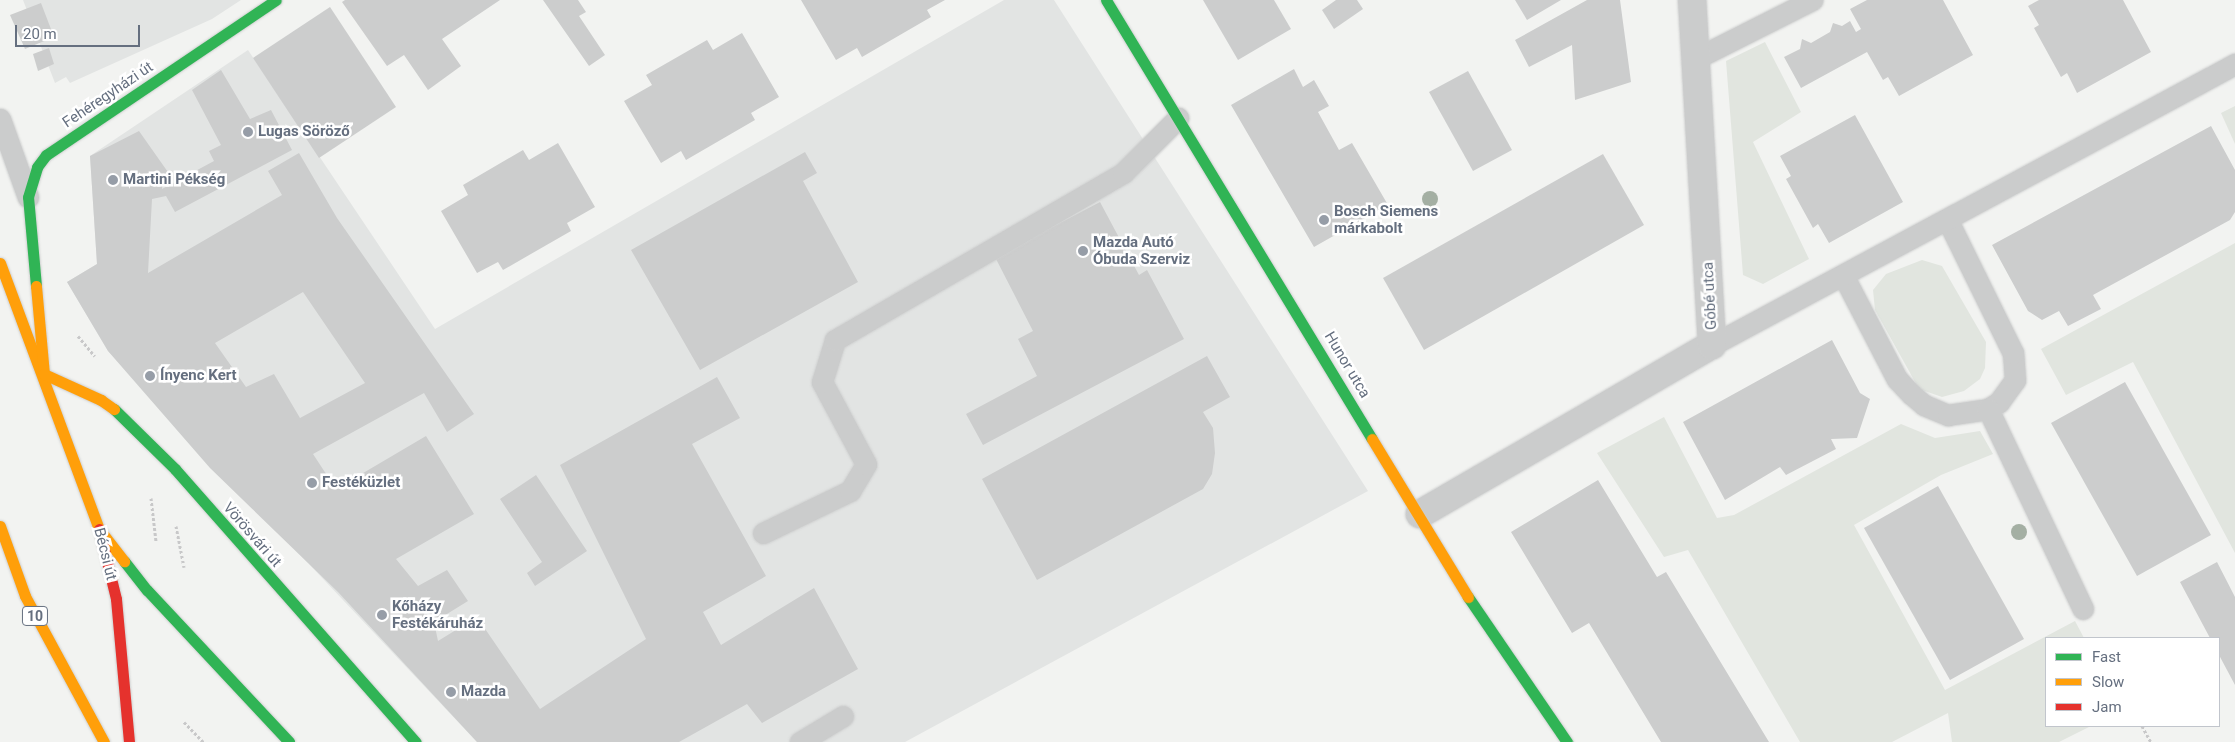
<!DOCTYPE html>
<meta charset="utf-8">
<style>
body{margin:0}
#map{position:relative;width:2235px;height:742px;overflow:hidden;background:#f2f3f1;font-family:Roboto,sans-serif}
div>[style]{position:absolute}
.built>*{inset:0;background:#e2e4e3}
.green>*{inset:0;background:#e1e5df}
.building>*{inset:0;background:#cccdcd}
.path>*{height:3px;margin-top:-1.5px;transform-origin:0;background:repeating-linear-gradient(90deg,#c8c8c9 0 2.5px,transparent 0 5px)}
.roads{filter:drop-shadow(0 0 1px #cecfcf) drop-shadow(0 0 1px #cecfcf)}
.lane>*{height:21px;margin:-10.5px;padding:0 10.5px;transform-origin:10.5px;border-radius:10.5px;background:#cbcccc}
.street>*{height:28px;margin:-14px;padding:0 14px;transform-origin:14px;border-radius:14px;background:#cbcccc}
.fast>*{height:11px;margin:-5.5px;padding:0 5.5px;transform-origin:5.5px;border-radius:5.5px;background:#30b455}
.slow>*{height:11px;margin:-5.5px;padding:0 5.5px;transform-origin:5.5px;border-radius:5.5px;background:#ff9f0a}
.jam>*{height:11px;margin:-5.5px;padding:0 5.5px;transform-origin:5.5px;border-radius:5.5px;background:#e5322d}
.trees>*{width:16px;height:16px;margin:-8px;border-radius:50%;background:#a4afa3}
.dots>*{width:14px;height:14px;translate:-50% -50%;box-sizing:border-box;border:2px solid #fff;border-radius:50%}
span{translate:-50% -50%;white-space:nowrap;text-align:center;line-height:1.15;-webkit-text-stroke:5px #fff;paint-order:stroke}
.shield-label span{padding:1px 4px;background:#fff;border:1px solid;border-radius:4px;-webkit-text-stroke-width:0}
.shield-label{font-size:14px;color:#656f7f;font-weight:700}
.street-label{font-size:15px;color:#656f7f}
.poi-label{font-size:15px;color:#656f7f;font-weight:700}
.left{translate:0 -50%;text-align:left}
.legend{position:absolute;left:2045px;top:637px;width:175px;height:90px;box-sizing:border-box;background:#fff;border:1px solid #c1c5cc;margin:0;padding:6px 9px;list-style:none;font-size:15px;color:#656f7f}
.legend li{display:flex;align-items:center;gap:10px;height:25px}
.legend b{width:25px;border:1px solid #c1c5cc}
.scale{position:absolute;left:15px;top:25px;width:125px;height:22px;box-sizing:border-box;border:2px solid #656f7f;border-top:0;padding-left:6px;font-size:15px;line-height:18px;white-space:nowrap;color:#656f7f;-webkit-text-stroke:4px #fff;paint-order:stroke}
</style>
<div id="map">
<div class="built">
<div style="clip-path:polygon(23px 0,241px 0,212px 19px,70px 83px,66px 77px,55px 83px)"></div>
<div style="clip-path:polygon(1004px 0,1054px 0,1368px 491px,905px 742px,477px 742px,108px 351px,67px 282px,97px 264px,90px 156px,248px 50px,435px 329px)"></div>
</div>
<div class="green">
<div style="clip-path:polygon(1765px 42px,1801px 112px,1753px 142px,1809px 259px,1763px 284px,1743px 275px,1726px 61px)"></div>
<div style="clip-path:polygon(2235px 106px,2235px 144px,2221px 113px)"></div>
<div style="clip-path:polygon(2235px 243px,2235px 553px,2133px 362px,2066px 395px,2041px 349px)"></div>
<div style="clip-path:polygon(1922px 260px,1942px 266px,1986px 342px,1985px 368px,1980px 379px,1964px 391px,1942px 397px,1919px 389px,1875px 310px,1873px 290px,1886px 274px)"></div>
<div style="clip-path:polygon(1664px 417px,1717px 518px,1734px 515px,1901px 424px,1935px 438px,1980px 431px,1993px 454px,1941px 475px,1854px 525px,1945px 690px,2075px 621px,2084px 638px,2046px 638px,2046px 726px,2091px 726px,2059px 742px,1952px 742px,1948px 713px,1892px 742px,1800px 742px,1688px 550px,1664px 557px,1597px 453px)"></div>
</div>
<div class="building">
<div style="clip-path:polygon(345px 0,500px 0,442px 39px,461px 66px,428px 90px,404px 55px,387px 66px,342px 2px)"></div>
<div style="clip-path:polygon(543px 0,578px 0,586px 12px,579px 16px,605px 55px,589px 66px)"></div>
<div style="clip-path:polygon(801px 0,945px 0,927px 10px,931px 17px,862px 57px,857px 48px,836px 60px)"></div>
<div style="clip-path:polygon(1203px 0,1274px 0,1291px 29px,1238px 60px)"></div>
<div style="clip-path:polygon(1336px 0,1357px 0,1363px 9px,1334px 29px,1322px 10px)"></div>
<div style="clip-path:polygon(1515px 0,1561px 0,1527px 20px)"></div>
<div style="clip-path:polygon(1587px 0,1620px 0,1631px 82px,1575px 100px,1572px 45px,1529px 67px,1515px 40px)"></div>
<div style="clip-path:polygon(1867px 0,1943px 0,1973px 55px,1899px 96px,1888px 77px,1883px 80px,1867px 52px,1801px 88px,1784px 57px,1800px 49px,1802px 39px,1811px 43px,1830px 32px,1833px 23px,1842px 26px,1850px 21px,1856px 32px,1861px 29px,1850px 9px)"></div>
<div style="clip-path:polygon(2039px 0,2123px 0,2151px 52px,2077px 93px,2067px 73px,2061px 77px,2034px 28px,2039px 25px,2028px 6px)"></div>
<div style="clip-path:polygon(41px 3px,54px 37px,25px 49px,10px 15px)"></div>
<div style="clip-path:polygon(330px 7px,396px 107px,319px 158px,253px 58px)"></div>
<div style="clip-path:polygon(742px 33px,779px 97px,751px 113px,755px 120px,686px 160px,681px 151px,661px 163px,624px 101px,652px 85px,646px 75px,707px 40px,713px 50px)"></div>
<div style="clip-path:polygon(49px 48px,54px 64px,38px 71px,33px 54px)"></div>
<div style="clip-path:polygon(1294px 69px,1303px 87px,1314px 80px,1329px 106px,1318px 112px,1339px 150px,1352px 143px,1388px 205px,1314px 247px,1231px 105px)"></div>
<div style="clip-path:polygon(evenodd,221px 70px,250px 119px,271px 110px,292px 150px,175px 212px,166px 196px,152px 199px,148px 273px,282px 195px,268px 171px,299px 153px,337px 218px,474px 414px,447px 432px,424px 393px,313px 454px,336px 489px,426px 436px,474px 514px,396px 559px,418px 586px,447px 570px,468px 601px,434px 622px,438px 641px,477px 617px,540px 709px,646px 639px,560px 465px,717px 377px,740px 418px,692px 444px,766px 576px,703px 612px,721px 645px,814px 588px,858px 669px,762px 723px,747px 704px,679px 742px,477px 742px,338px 592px,210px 468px,108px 351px,67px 282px,97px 264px,90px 156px,139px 131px,170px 175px,163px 179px,162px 189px,214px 161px,209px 151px,221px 145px,192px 90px,221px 70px,303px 292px,365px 383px,300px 418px,274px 374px,246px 387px,215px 343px,303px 292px)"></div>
<div style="clip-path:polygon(1468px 71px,1512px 150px,1473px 171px,1429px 92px)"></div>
<div style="clip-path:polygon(1855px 115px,1903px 202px,1829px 243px,1818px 224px,1813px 228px,1786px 179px,1791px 176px,1780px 156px)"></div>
<div style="clip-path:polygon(2211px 126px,2235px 170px,2235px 212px,2230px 220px,2093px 295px,2101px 309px,2068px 326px,2059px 311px,2042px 320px,2028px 311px,1992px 245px)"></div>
<div style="clip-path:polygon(558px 143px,595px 207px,567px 223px,571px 231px,503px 270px,498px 262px,477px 273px,441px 211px,468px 195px,463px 185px,523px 150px,529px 160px)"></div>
<div style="clip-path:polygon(805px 152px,817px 173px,803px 181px,858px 282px,700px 370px,631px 250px)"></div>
<div style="clip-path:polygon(1603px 154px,1644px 225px,1424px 350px,1383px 278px)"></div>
<div style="clip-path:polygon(1100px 202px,1139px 275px,1147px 270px,1184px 339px,983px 445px,966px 414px,1037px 376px,1018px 339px,1033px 331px,995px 257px)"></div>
<div style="clip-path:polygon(1832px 340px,1860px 393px,1870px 399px,1857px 438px,1831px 439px,1836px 449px,1786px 475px,1780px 467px,1725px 500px,1683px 422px)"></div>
<div style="clip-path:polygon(1207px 356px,1230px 397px,1203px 412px,1213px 428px,1215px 453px,1212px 474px,1203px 489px,1037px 580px,982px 479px)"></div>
<div style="clip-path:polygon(2125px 382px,2211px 535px,2137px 576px,2051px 423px)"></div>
<div style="clip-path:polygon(536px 475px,587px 551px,535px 586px,527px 573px,542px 562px,500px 499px)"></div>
<div style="clip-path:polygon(1598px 480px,1657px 577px,1666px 572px,1769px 742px,1661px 742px,1589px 623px,1572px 633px,1511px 532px)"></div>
<div style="clip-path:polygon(1938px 486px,2024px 639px,1950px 680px,1864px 528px)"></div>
<div style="clip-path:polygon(2217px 562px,2235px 597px,2235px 685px,2219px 655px,2219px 638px,2210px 638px,2180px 582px)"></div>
</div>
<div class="path">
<div style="left:78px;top:336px;width:26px;rotate:50deg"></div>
<div style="left:151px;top:498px;width:43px;rotate:83.4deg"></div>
<div style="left:176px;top:526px;width:42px;rotate:79deg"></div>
<div style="left:184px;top:722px;width:28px;rotate:46deg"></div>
<div style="left:2142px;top:726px;width:18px;rotate:61deg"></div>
</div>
<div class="roads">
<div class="lane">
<div style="left:1697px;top:58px;width:129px;rotate:-26.8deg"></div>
<div style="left:0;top:119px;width:83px;rotate:70.3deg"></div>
<div style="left:1843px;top:275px;width:117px;rotate:62.6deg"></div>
<div style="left:1897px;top:379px;width:21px;rotate:47deg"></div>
<div style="left:1911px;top:394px;width:17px;rotate:40deg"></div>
<div style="left:1924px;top:405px;width:26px;rotate:23deg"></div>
<div style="left:1948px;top:415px;width:40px;rotate:-8.5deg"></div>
<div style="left:1988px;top:409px;width:13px;rotate:-32deg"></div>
<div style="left:1999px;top:402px;width:27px;rotate:-54deg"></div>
<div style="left:2015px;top:380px;width:27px;rotate:-94deg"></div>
<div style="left:2013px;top:353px;width:149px;rotate:-116.2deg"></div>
<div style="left:1712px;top:345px;width:594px;rotate:-28.25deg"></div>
<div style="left:1988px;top:409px;width:221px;rotate:64.6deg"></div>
<div style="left:763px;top:533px;width:97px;rotate:-25.8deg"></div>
<div style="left:850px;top:491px;width:31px;rotate:-59deg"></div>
<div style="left:866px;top:464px;width:93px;rotate:-118.2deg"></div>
<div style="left:822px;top:382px;width:44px;rotate:-72.8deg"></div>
<div style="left:835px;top:340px;width:333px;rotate:-30.1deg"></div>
<div style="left:1123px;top:173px;width:78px;rotate:-45deg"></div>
<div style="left:800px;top:742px;width:50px;rotate:-31.2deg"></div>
</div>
<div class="street">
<div style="left:1420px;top:514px;width:337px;rotate:-30.1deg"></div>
<div style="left:1712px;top:345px;width:346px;rotate:-93.3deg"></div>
</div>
<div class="fast">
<div style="left:1106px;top:0;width:513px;rotate:58.79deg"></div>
<div style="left:36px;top:286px;width:89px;rotate:-95.1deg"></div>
<div style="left:28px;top:197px;width:31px;rotate:-73deg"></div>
<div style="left:37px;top:167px;width:15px;rotate:-53deg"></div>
<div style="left:46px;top:155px;width:277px;rotate:-34deg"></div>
<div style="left:114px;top:409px;width:86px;rotate:44.5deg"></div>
<div style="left:175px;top:469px;width:364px;rotate:48.6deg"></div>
<div style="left:124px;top:561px;width:37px;rotate:52deg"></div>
<div style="left:147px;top:590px;width:208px;rotate:46.9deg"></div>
<div style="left:1468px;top:597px;width:176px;rotate:55.7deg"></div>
</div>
<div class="slow">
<div style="left:0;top:263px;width:284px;rotate:69.6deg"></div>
<div style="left:99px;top:529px;width:41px;rotate:52deg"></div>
<div style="left:36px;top:286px;width:88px;rotate:84.8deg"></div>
<div style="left:44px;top:374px;width:63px;rotate:24.5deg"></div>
<div style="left:101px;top:400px;width:16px;rotate:35deg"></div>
<div style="left:1372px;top:439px;width:185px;rotate:58.7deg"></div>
<div style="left:0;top:526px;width:74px;rotate:70.3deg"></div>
<div style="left:25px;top:596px;width:166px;rotate:61.6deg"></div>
</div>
<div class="jam">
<div style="left:99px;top:529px;width:72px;rotate:76.3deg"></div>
<div style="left:116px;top:599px;width:144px;rotate:84.8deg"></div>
</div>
</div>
<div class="trees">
<div style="left:1430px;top:199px"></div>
<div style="left:2019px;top:532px"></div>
</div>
<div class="dots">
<div style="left:248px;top:132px;background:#969da7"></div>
<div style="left:113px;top:180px;background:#969da7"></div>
<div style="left:1324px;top:220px;background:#969da7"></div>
<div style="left:1083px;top:251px;background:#969da7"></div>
<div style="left:150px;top:376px;background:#969da7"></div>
<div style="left:312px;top:483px;background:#969da7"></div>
<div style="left:382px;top:615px;background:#969da7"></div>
<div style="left:451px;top:692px;background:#969da7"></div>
</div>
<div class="shield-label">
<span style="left:35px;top:616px">10</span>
</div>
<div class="street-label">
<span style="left:108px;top:95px;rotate:-34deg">Fehéregyházi út</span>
<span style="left:1710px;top:296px;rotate:-93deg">Góbé utca</span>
<span style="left:1347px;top:365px;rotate:59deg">Hunor utca</span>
<span style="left:252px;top:535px;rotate:49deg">Vörösvári út</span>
<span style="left:105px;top:554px;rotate:76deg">Bécsi út</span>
</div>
<div class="poi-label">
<span class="left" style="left:258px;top:132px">Lugas Söröző</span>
<span class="left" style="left:123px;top:180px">Martini Pékség</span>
<span class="left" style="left:1334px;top:220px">Bosch Siemens<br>márkabolt</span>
<span class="left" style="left:1093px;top:251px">Mazda Autó<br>Óbuda Szerviz</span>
<span class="left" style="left:160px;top:376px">Ínyenc Kert</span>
<span class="left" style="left:322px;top:483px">Festéküzlet</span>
<span class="left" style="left:392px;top:615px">Kőházy<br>Festékáruház</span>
<span class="left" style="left:461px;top:692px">Mazda</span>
</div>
<ul class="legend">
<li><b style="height:6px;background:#30b455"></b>Fast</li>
<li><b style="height:6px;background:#ff9f0a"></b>Slow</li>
<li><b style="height:6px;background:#e5322d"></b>Jam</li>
</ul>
<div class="scale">20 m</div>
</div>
